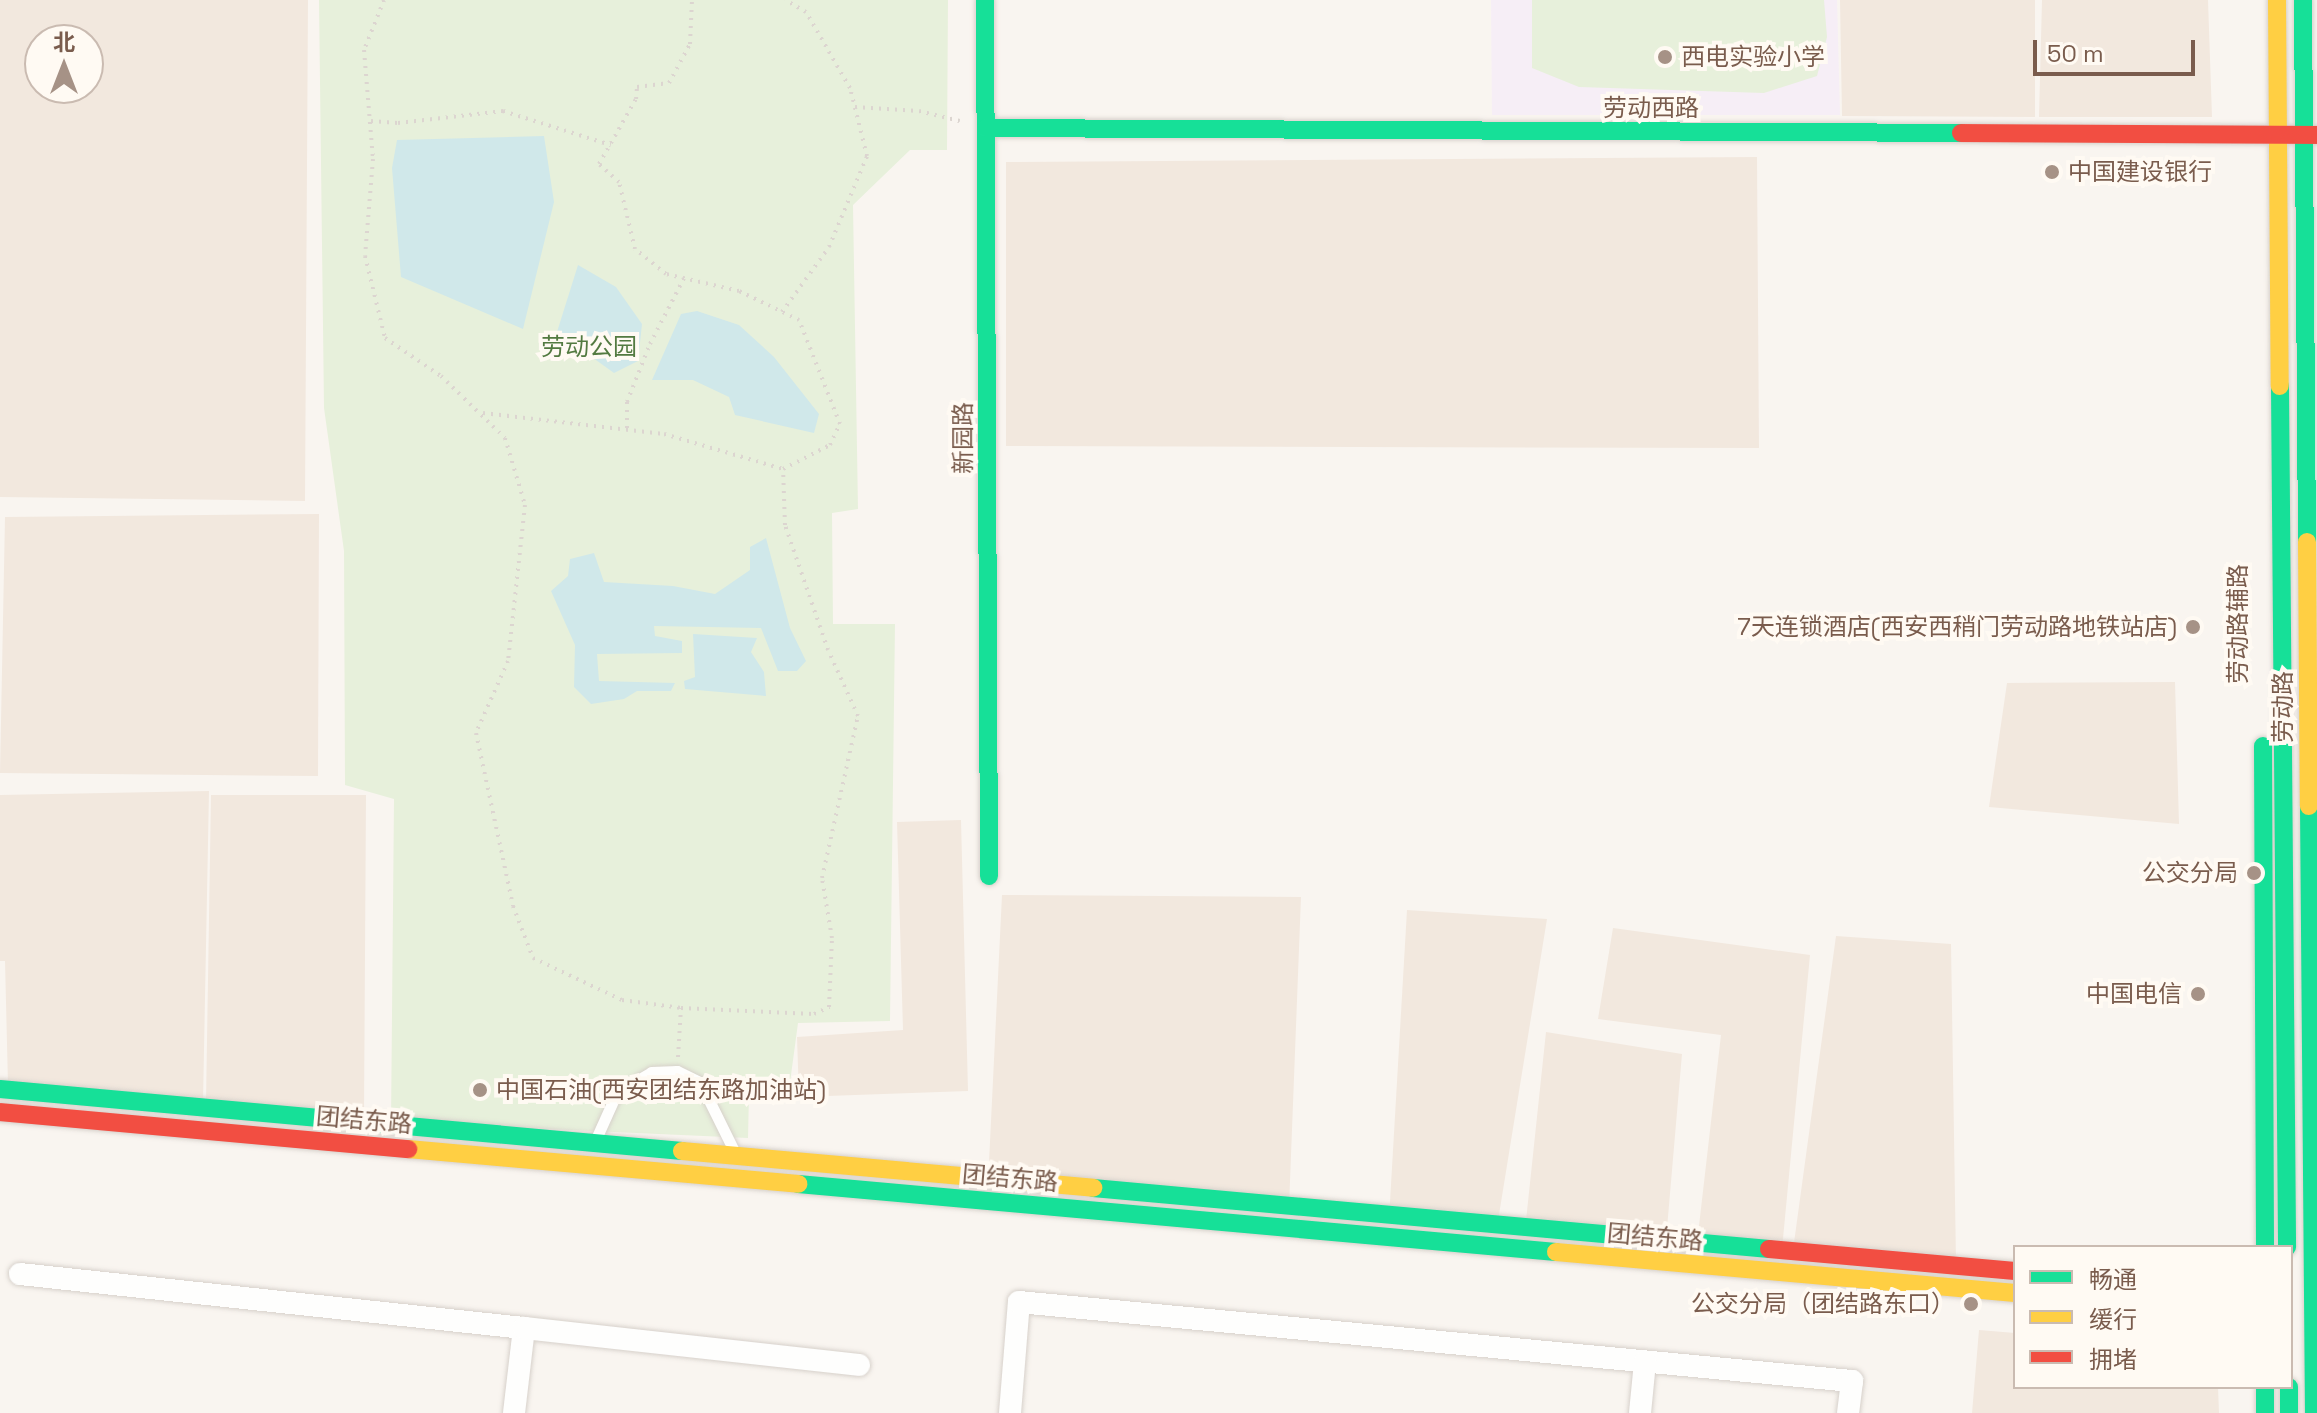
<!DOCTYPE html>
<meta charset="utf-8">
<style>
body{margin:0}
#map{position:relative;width:2317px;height:1413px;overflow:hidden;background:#f9f5f0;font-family:"Space Grotesk","Noto Sans SC",sans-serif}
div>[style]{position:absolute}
.residential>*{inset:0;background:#f2e8de}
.education>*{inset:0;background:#f6eef6}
.green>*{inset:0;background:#e7f0db}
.water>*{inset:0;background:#d0e8ea}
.path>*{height:4px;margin-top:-2px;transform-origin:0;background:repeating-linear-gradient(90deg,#dcd5d0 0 2px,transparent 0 8px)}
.roads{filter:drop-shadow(0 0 2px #d7d1cb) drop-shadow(0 0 2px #d7d1cb)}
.lane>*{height:11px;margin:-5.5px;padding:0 5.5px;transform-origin:5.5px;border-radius:5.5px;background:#fefefd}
.street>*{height:22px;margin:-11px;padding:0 11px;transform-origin:11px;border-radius:11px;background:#fefefd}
.fast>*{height:18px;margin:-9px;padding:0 9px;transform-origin:9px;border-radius:9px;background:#16e098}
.slow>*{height:18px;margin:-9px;padding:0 9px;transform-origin:9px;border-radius:9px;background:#ffcf43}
.jam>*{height:18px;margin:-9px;padding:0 9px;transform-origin:9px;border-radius:9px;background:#f24e42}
.dots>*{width:22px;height:22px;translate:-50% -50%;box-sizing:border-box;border:4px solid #fffaf3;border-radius:50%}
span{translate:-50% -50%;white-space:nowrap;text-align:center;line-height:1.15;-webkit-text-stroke:8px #fffaf3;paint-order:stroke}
.poi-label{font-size:24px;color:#7a5c4d}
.left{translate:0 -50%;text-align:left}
.right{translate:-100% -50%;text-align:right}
.street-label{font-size:24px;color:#7a5c4d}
.park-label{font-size:24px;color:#537a41}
.legend{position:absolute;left:2013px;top:1245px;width:280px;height:144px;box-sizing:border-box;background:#fffaf3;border:2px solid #cabbb1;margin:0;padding:10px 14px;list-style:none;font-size:24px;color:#7a5c4d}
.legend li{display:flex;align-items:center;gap:16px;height:40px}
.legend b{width:40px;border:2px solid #cabbb1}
.north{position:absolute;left:24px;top:24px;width:80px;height:80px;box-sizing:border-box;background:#fffaf3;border:2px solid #cabbb1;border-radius:50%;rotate:0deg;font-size:22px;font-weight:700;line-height:32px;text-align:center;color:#7a5c4d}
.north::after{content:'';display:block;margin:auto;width:28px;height:36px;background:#a69286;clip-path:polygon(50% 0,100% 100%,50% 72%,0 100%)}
.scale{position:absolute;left:2033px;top:40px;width:162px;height:36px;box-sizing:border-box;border:4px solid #7a5c4d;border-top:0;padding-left:10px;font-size:24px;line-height:28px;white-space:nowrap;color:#7a5c4d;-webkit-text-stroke:6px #fffaf3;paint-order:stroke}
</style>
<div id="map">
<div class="residential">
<div style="clip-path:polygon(evenodd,0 0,308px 0,305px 501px,0 497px,0 0,40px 40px,88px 40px,88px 88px,40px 88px,40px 40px)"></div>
<div style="clip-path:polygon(1840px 0,2035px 0,2035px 117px,1842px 116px)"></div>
<div style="clip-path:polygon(2042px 0,2208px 0,2212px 117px,2039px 117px)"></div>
<div style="clip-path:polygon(1757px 157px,1759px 448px,1006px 446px,1006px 162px)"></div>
<div style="clip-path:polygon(319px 514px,318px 776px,0 773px,5px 517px)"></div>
<div style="clip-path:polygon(2175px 682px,2179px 824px,1989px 807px,2007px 683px)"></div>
<div style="clip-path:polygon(209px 791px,203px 1102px,8px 1085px,5px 961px,0 961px,0 795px)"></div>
<div style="clip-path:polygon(211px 795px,366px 795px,364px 1116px,206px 1102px)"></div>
<div style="clip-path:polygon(961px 820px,968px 1091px,799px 1097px,797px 1037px,903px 1030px,897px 822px)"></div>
<div style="clip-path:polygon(1002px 895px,1301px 897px,1289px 1207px,988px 1183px)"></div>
<div style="clip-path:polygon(1407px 910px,1547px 919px,1497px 1227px,1389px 1219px)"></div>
<div style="clip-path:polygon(1613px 928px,1810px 955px,1782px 1249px,1697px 1243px,1721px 1035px,1598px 1019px)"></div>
<div style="clip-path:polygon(1836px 936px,1951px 944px,1956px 1262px,1793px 1250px)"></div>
<div style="clip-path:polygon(1546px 1032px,1682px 1054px,1666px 1240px,1525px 1230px)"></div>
<div style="clip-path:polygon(1979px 1330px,2015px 1333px,2015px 1387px,2218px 1387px,2219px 1413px,1972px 1413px)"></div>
</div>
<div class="education">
<div style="clip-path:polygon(1491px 0,1837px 0,1840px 115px,1492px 115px)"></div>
</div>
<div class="green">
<div style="clip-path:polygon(319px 0,948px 0,947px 150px,910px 150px,853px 205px,858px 509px,832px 513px,833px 624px,895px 624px,890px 1021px,798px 1023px,789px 1090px,749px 1094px,748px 1138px,391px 1122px,394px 799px,345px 785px,344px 551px,324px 408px)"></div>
<div style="clip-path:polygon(1532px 0,1824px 0,1827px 37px,1817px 76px,1764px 93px,1579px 87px,1532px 68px)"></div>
</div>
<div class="water">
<div style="clip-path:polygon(544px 136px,554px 202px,523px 329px,401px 277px,392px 168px,397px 140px)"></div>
<div style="clip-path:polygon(578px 265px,616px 287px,642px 324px,638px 361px,614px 373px,557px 332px)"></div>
<div style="clip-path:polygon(697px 311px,739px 325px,774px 357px,819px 414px,814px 433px,735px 415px,729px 397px,693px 380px,652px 380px,681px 314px)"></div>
<div style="clip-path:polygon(766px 538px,790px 628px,806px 661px,797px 671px,778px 671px,761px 628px,654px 626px,655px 636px,682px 641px,682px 653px,597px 654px,599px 681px,675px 683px,671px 691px,637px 691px,624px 699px,591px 704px,574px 687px,575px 645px,551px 591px,568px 576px,570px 559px,594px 553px,604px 582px,673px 586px,715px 594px,750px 570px,750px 547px)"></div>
<div style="clip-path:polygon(693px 634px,757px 638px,751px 652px,764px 672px,766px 696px,685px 689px,684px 681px,695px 677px)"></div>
</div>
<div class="path">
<div style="left:384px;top:0;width:54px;rotate:111.8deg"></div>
<div style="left:364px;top:50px;width:109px;rotate:85.3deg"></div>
<div style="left:373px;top:159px;width:97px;rotate:94.7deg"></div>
<div style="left:365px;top:256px;width:84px;rotate:76.3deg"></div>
<div style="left:385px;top:338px;width:68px;rotate:34.2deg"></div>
<div style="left:441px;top:376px;width:89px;rotate:44.1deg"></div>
<div style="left:505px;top:438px;width:70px;rotate:73.4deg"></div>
<div style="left:525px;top:505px;width:157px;rotate:96.2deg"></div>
<div style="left:508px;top:661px;width:79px;rotate:114deg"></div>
<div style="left:476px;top:733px;width:177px;rotate:77.9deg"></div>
<div style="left:513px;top:906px;width:56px;rotate:69deg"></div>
<div style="left:533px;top:958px;width:98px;rotate:25.3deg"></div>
<div style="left:622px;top:1000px;width:60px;rotate:7.7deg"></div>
<div style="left:855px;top:107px;width:64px;rotate:3.6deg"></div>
<div style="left:919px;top:111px;width:42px;rotate:13.7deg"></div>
<div style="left:371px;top:121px;width:27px;rotate:4deg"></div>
<div style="left:398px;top:123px;width:106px;rotate:-6.5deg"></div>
<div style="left:503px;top:111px;width:113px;rotate:17.5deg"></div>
<div style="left:782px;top:312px;width:80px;rotate:-54.1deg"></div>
<div style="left:829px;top:247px;width:99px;rotate:-67.3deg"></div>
<div style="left:867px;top:156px;width:70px;rotate:-104deg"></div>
<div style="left:850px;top:88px;width:88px;rotate:-120.1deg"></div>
<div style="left:806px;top:12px;width:24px;rotate:-150deg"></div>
<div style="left:483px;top:413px;width:182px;rotate:6.6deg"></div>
<div style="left:664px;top:434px;width:124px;rotate:16.4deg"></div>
<div style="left:627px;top:428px;width:26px;rotate:-90deg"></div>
<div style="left:627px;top:402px;width:62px;rotate:-68.4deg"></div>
<div style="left:650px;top:344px;width:74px;rotate:-62.7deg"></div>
<div style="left:678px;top:1057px;width:49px;rotate:-86.5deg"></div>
<div style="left:681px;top:1008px;width:133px;rotate:2.6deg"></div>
<div style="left:814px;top:1014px;width:17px;rotate:-25deg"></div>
<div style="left:829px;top:1007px;width:69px;rotate:-87.5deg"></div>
<div style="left:832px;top:938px;width:61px;rotate:-99.5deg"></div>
<div style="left:822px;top:878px;width:166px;rotate:-77.5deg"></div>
<div style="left:858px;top:716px;width:72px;rotate:-114.4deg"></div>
<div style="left:828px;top:650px;width:132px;rotate:-109deg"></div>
<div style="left:785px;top:525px;width:56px;rotate:-92deg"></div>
<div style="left:783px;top:469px;width:53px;rotate:-27.1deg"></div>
<div style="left:830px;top:445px;width:23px;rotate:-65deg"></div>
<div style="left:840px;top:424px;width:112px;rotate:-111.5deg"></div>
<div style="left:799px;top:320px;width:67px;rotate:-154.2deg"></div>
<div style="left:739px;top:291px;width:75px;rotate:-166.9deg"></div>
<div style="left:666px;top:274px;width:40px;rotate:-141deg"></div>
<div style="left:635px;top:249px;width:69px;rotate:-103.4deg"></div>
<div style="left:619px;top:182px;width:27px;rotate:-138deg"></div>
<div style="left:599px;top:164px;width:75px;rotate:-60.4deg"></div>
<div style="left:636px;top:99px;width:12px;rotate:-85deg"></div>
<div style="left:637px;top:87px;width:32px;rotate:-7deg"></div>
<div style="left:669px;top:83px;width:44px;rotate:-61.7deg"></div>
<div style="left:690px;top:44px;width:44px;rotate:-87.4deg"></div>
</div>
<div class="roads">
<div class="lane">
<div style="left:595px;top:1141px;width:54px;rotate:-65.8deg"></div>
<div style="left:617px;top:1092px;width:39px;rotate:-30deg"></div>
<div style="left:651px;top:1072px;width:26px;rotate:-2deg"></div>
<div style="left:677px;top:1071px;width:25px;rotate:26deg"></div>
<div style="left:700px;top:1082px;width:81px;rotate:63.7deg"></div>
</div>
<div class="street">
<div style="left:20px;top:1274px;width:507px;rotate:6.12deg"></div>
<div style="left:524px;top:1328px;width:86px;rotate:96.7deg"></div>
<div style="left:524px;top:1328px;width:337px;rotate:6.3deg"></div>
<div style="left:1010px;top:1413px;width:111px;rotate:-85.4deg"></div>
<div style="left:1019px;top:1302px;width:837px;rotate:5.42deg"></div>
<div style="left:1852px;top:1381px;width:32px;rotate:97deg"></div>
<div style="left:1640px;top:1413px;width:51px;rotate:-84.4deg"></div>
</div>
<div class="fast">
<div style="left:985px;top:0;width:876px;rotate:89.74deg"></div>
<div style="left:2303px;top:0;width:542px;rotate:89.58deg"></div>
<div style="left:986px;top:128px;width:975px;rotate:0.29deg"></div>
<div style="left:2280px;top:386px;width:861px;rotate:89.53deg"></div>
<div style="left:2263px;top:746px;width:501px;rotate:89.77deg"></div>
<div style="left:2309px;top:806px;width:607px;rotate:89.53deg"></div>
<div style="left:0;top:1089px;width:685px;rotate:5.19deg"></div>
<div style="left:798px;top:1184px;width:761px;rotate:5.13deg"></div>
<div style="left:1093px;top:1188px;width:679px;rotate:5.16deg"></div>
<div style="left:2265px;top:1387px;width:26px;rotate:90deg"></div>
<div style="left:2289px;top:1387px;width:26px;rotate:90deg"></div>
</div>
<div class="slow">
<div style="left:2277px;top:0;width:386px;rotate:89.6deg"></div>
<div style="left:2307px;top:542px;width:264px;rotate:89.6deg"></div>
<div style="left:408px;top:1149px;width:392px;rotate:5.1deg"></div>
<div style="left:682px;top:1151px;width:413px;rotate:5.1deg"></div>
<div style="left:1556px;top:1252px;width:461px;rotate:5.1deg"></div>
</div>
<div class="jam">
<div style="left:1961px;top:133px;width:356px;rotate:0.3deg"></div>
<div style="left:0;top:1112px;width:410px;rotate:5.2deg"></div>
<div style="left:1769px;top:1249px;width:247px;rotate:5.1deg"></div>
</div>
</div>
<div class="dots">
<div style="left:1665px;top:57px;background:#a69286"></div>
<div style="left:2052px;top:172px;background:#a69286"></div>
<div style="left:2193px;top:627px;background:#a69286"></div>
<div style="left:2254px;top:873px;background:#a69286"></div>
<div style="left:2198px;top:994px;background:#a69286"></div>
<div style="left:480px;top:1090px;background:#a69286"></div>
<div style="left:1971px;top:1304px;background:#a69286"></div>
</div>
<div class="poi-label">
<span class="left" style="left:1681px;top:57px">西电实验小学</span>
<span class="left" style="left:2068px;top:172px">中国建设银行</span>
<span class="right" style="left:2177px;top:627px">7天连锁酒店(西安西稍门劳动路地铁站店)</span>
<span class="right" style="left:2238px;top:873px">公交分局</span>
<span class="right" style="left:2182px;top:994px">中国电信</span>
<span class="left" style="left:496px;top:1090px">中国石油(西安团结东路加油站)</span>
<span class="right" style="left:1955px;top:1304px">公交分局（团结路东口）</span>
</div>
<div class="street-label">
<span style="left:1651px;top:108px">劳动西路</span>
<span style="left:963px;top:438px;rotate:-90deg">新园路</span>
<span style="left:2238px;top:624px;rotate:-90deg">劳动路辅路</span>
<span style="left:2283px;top:707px;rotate:-90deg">劳动路</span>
<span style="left:364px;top:1120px;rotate:5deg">团结东路</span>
<span style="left:1010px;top:1178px;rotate:5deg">团结东路</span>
<span style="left:1655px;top:1237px;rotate:5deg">团结东路</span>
</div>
<div class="park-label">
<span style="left:589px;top:347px">劳动公园</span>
</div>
<ul class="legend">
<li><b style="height:10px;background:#16e098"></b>畅通</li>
<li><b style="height:10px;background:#ffcf43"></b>缓行</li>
<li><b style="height:10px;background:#f24e42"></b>拥堵</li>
</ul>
<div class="north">北</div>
<div class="scale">50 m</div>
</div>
